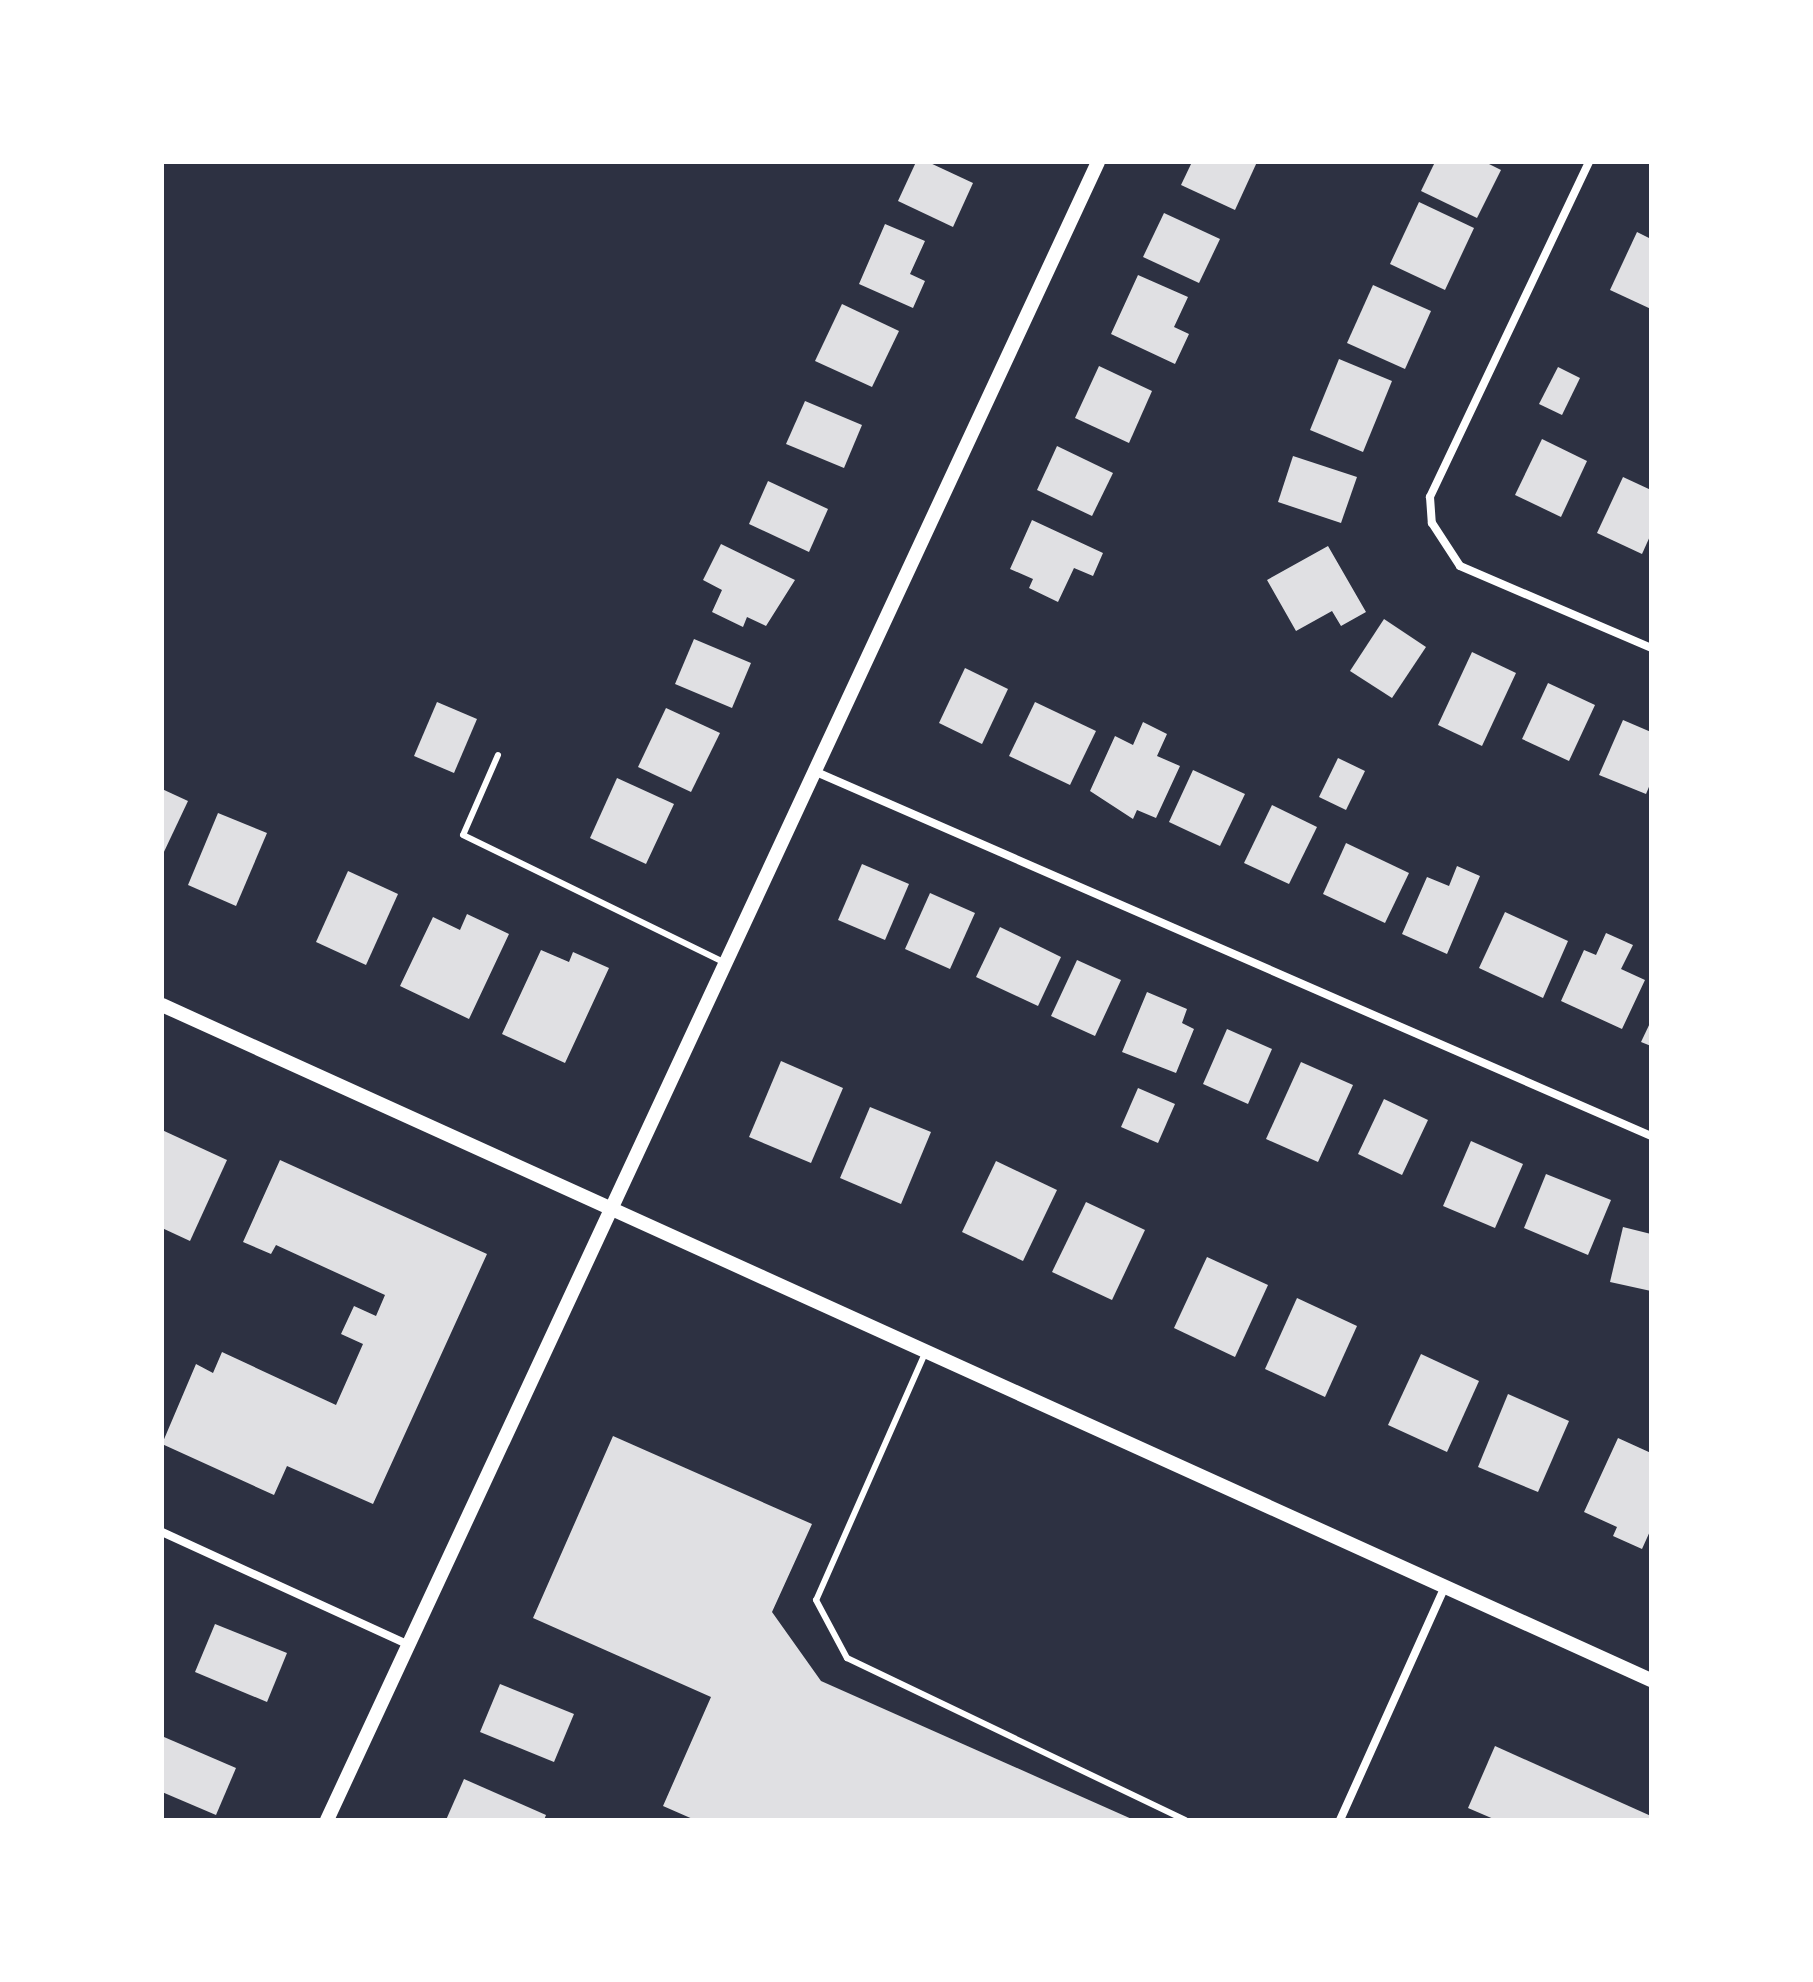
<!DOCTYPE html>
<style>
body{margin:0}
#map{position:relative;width:1813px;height:1982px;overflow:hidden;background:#2d3142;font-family:"IBM Plex Sans",sans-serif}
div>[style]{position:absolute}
.building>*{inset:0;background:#e0e0e3}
.service>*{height:6px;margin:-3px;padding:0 3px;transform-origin:3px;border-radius:3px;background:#fff}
.minor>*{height:8px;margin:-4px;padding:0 4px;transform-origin:4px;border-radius:4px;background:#fff}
.tertiary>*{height:14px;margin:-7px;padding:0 7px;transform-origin:7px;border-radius:7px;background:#fff}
span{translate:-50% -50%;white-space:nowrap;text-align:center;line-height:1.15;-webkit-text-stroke:8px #fff;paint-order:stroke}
.frame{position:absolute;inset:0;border:164px solid #fff;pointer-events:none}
</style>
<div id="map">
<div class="building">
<div style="clip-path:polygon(916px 162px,928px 162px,973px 183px,953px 227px,898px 201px)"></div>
<div style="clip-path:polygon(1192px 162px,1257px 162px,1235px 210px,1181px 185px)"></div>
<div style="clip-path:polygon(1435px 162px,1485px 162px,1501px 170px,1477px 218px,1421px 191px)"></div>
<div style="clip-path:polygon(1419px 202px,1474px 228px,1445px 290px,1390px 264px)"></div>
<div style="clip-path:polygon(1164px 213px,1220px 239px,1199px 283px,1143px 257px)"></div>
<div style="clip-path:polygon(885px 224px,925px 241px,910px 274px,925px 281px,913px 308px,859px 284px)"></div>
<div style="clip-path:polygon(1637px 232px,1651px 239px,1651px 309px,1610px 290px)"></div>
<div style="clip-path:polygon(1138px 275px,1188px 297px,1174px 327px,1189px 334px,1175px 364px,1111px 334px)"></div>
<div style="clip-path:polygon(1373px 285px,1431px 311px,1405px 369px,1347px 343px)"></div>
<div style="clip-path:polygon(842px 304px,899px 331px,872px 387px,815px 361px)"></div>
<div style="clip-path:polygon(1339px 359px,1392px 381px,1363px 452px,1310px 430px)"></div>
<div style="clip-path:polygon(1099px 366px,1152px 391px,1129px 443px,1075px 418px)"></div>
<div style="clip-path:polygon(1558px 367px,1580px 378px,1562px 415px,1539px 404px)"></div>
<div style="clip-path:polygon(805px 401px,862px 425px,844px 468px,786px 444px)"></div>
<div style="clip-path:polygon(1542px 439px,1587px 461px,1561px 517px,1515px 495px)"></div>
<div style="clip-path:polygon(1057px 446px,1113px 473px,1092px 516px,1037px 490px)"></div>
<div style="clip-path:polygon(1293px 456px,1357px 477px,1341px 523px,1278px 502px)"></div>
<div style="clip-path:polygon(1623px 477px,1651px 490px,1651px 534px,1642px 554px,1597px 533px)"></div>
<div style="clip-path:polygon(768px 481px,828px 509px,809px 552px,749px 524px)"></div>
<div style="clip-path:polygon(1032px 520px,1103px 553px,1093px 576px,1074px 568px,1058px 602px,1029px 588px,1033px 579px,1010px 569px)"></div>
<div style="clip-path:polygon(721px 544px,795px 580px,766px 626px,747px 617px,743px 627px,712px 612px,722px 590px,703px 580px)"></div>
<div style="clip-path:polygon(1328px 546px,1366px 612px,1341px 626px,1332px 611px,1296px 631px,1267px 580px)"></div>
<div style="clip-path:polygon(1384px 619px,1426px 647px,1392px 698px,1350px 671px)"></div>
<div style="clip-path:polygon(694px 639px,751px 663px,732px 708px,675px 684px)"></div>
<div style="clip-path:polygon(1472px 652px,1516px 673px,1482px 746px,1438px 725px)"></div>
<div style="clip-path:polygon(965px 668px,1008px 689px,982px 744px,939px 723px)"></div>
<div style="clip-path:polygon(1548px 683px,1595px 705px,1569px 761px,1522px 739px)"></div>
<div style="clip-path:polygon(437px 702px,477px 719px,454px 773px,414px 756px)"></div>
<div style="clip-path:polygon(1035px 702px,1096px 731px,1070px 785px,1009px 756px)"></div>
<div style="clip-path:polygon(666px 708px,720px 733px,691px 792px,638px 767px)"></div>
<div style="clip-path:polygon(1623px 720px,1651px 732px,1651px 782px,1646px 794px,1599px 775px)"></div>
<div style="clip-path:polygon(1143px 722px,1167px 734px,1157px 756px,1180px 766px,1156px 818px,1137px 810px,1133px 819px,1090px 791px,1115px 736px,1133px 745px)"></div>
<div style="clip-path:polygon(1338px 758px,1365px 771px,1346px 810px,1319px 797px)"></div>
<div style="clip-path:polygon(1193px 770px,1245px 794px,1220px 846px,1169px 822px)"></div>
<div style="clip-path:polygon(617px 778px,674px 804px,646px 864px,590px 838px)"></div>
<div style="clip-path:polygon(162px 789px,188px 801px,162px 856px)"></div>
<div style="clip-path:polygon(1272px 805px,1317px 827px,1289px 884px,1244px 863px)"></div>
<div style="clip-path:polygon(218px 813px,267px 833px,236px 906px,188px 885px)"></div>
<div style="clip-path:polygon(1346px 843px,1409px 873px,1385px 923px,1323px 894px)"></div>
<div style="clip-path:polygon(862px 864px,909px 884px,885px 940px,838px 920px)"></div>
<div style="clip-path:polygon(1457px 866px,1480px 876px,1447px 954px,1402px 934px,1427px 877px,1449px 886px)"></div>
<div style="clip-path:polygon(348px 871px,398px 894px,366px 965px,316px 942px)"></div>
<div style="clip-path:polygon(930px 893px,975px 913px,950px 969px,905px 949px)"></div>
<div style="clip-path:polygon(1505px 912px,1568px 941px,1543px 998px,1479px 968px)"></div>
<div style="clip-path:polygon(467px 914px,509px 934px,469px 1019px,400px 986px,433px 917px,460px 930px)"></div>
<div style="clip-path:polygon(1000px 927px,1061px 957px,1038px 1006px,976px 977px)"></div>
<div style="clip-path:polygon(1606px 933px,1633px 945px,1621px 969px,1645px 980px,1622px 1029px,1561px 1001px,1584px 950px,1596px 955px)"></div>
<div style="clip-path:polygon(541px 950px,569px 962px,573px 952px,609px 968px,565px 1063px,502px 1034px)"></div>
<div style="clip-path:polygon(1077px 960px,1121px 980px,1095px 1036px,1051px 1016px)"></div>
<div style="clip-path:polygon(1147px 992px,1187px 1009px,1182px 1023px,1194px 1029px,1176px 1073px,1122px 1052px)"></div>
<div style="clip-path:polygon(1651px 1021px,1651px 1046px,1641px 1042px)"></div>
<div style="clip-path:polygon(1227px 1029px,1272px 1049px,1248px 1104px,1203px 1084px)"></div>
<div style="clip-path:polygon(781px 1061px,843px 1088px,811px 1163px,749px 1137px)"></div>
<div style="clip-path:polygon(1301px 1062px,1353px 1085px,1318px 1162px,1266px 1139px)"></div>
<div style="clip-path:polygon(1138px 1088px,1175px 1104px,1158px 1143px,1121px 1127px)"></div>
<div style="clip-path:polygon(1384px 1099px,1428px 1120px,1402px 1175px,1358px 1154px)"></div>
<div style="clip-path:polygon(870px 1107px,931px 1132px,901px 1204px,840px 1178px)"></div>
<div style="clip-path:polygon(162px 1130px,227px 1160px,190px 1241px,162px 1228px)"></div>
<div style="clip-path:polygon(1471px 1141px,1523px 1164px,1495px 1228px,1443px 1206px)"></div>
<div style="clip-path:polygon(280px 1160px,487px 1254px,373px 1504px,287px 1466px,274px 1495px,162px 1444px,196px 1364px,213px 1373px,222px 1352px,336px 1405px,363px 1344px,341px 1334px,354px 1306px,376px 1316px,385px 1295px,276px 1245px,271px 1254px,243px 1242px)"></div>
<div style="clip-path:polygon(996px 1161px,1057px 1190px,1023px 1261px,962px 1232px)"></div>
<div style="clip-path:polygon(1546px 1174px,1611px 1200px,1588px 1255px,1524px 1228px)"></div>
<div style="clip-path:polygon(1086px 1202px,1145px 1230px,1112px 1300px,1052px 1272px)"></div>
<div style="clip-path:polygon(1623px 1227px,1651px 1234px,1651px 1291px,1610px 1282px)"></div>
<div style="clip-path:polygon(1207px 1257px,1268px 1285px,1235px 1357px,1174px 1328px)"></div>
<div style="clip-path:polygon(1297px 1298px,1357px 1326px,1325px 1397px,1265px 1369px)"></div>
<div style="clip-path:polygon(1421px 1354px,1479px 1381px,1447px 1452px,1388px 1425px)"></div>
<div style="clip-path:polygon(1508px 1394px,1569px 1421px,1538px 1492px,1478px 1467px)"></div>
<div style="clip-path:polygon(613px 1436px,812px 1524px,772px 1612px,821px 1681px,1134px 1820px,695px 1820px,663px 1806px,711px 1697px,533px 1618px)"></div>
<div style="clip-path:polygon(1618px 1438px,1651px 1453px,1651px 1529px,1642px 1549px,1613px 1536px,1617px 1527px,1584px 1512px)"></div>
<div style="clip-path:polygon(215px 1624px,287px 1653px,267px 1702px,195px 1672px)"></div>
<div style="clip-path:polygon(500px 1684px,574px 1714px,554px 1762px,480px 1732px)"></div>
<div style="clip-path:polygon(164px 1737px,236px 1768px,216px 1815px,162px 1792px)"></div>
<div style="clip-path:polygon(1495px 1746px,1651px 1816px,1651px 1820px,1496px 1820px,1468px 1808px)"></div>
<div style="clip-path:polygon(464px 1779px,546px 1815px,544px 1820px,446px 1820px)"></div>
</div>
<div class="service">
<div style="left:498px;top:755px;width:87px;rotate:113.6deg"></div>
<div style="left:463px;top:835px;width:292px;rotate:26deg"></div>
<div style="left:926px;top:1351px;width:272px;rotate:113.8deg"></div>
<div style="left:816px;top:1600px;width:66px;rotate:61.9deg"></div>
<div style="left:847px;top:1658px;width:375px;rotate:25.6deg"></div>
</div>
<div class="minor">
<div style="left:1589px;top:162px;width:371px;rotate:115.4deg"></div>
<div style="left:1430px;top:497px;width:26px;rotate:86deg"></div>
<div style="left:1432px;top:523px;width:51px;rotate:56.9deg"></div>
<div style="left:1460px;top:566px;width:208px;rotate:23.2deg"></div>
<div style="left:814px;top:771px;width:913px;rotate:23.56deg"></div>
<div style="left:162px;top:1532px;width:272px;rotate:24.6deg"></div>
<div style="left:1340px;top:1820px;width:256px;rotate:-65.8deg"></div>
</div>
<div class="tertiary">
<div style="left:162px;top:1005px;width:1635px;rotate:24.39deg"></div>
<div style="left:327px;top:1820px;width:1828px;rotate:-65.06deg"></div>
</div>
<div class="frame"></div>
</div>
